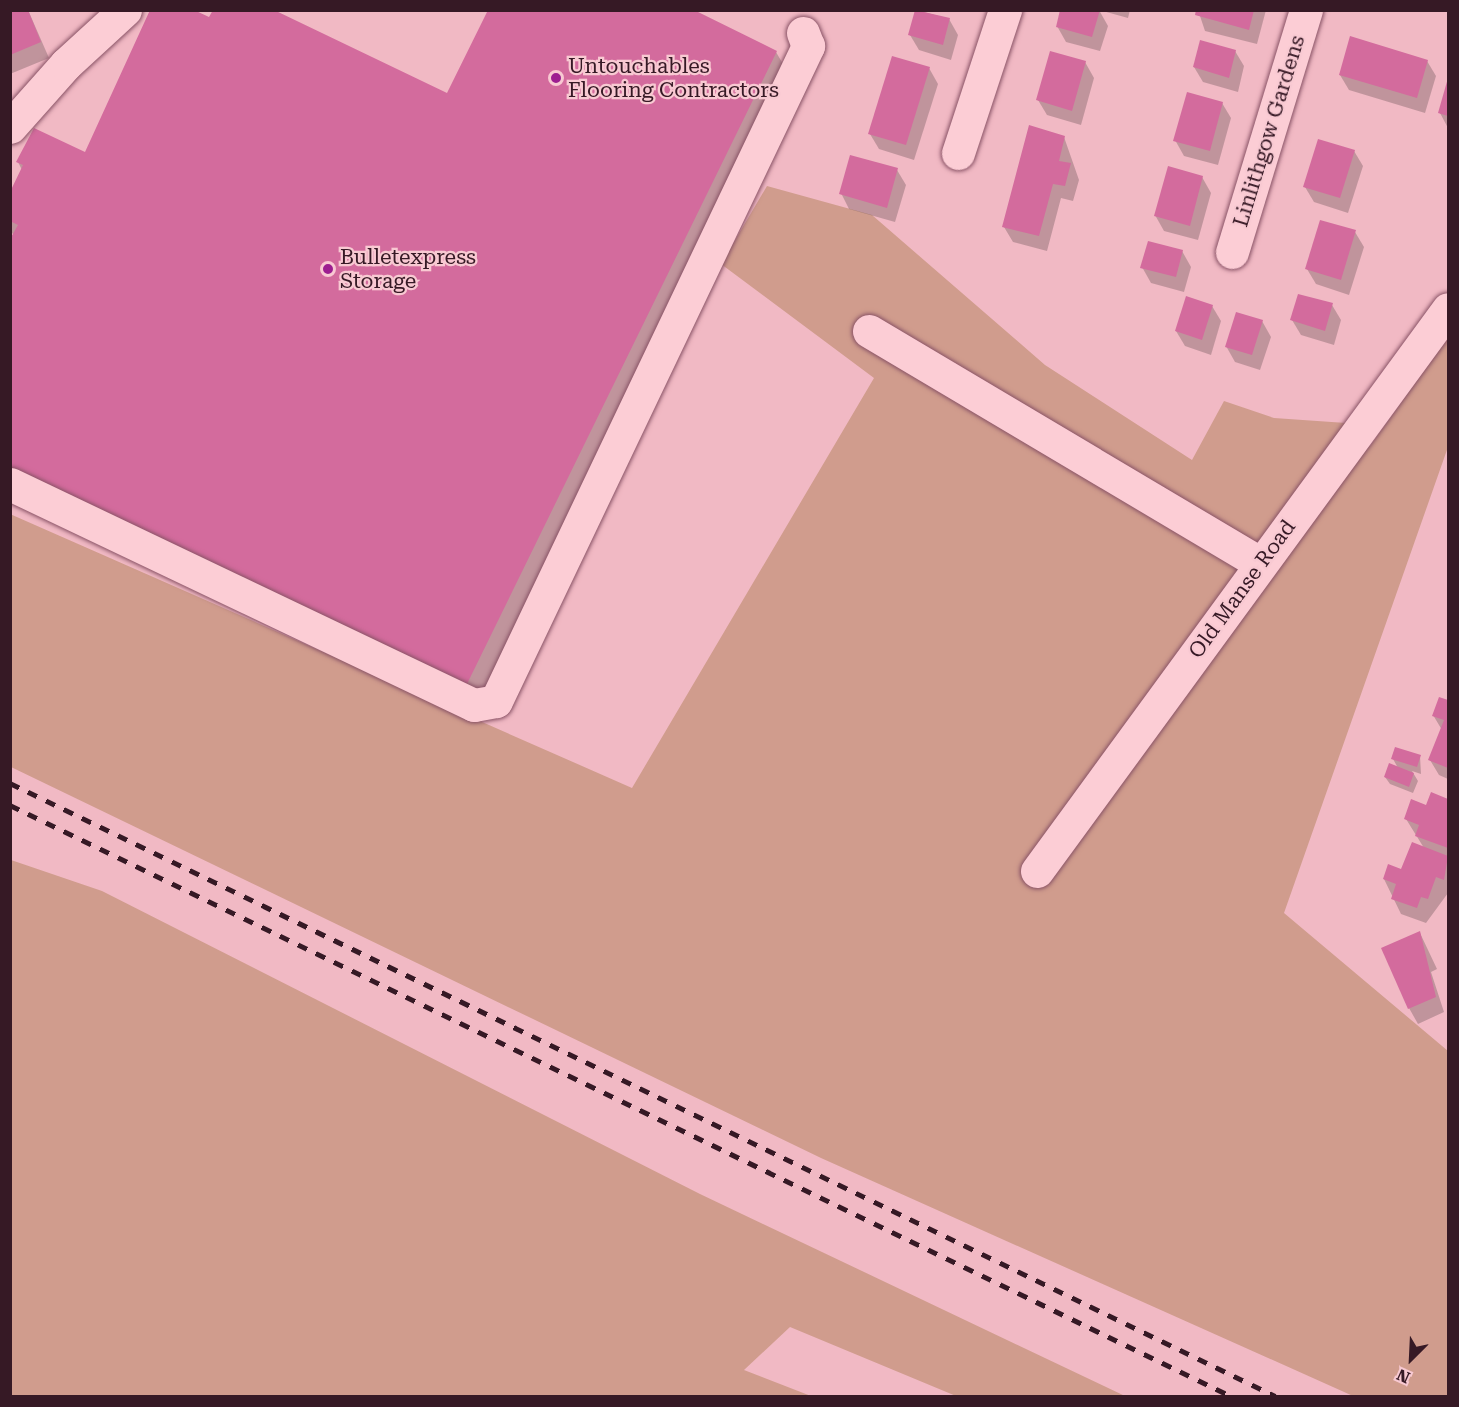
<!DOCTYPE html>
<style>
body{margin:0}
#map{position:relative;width:1459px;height:1407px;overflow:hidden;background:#f1b9c4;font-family:"Roboto Serif",serif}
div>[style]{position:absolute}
.green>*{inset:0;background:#d09c8d}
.shadow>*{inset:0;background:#0003}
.building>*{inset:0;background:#d36b9d}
.roads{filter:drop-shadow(0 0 2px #895366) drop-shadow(0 0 2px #895366)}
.minor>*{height:33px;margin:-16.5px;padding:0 16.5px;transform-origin:16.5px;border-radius:16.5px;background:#fccdd5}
.rail>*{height:4.5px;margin-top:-2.25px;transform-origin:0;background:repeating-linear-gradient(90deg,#361925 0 10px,transparent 0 20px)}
.dots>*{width:16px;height:16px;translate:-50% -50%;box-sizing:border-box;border:3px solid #f8c9d2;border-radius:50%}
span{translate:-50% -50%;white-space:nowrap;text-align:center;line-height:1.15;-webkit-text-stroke:4.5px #f8c9d2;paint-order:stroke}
.poi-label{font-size:21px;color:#361925}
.left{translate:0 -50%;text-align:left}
.street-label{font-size:21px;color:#361925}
.frame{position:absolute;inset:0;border:12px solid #361925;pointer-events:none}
.north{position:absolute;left:1381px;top:1329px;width:60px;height:60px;-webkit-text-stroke:4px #f8c9d2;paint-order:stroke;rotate:204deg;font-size:16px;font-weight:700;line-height:24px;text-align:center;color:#361925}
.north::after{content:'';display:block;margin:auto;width:21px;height:27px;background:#361925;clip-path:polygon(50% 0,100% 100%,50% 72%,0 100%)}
</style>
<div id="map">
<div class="green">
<div style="clip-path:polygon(767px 186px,872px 215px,1045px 365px,1192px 460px,1224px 401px,1274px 418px,1346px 423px,1370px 446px,1448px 337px,1448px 447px,1284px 913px,1448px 1051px,1448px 1396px,1353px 1396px,821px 1158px,11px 767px,10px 514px,632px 788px,874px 378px,721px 264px)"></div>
<div style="clip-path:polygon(11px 860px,102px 891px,700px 1194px,1125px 1396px,956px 1396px,790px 1327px,744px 1370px,811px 1396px,11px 1396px)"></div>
</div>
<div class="shadow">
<div style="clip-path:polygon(10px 10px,28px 10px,49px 58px,10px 74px)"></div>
<div style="clip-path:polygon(917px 10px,949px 19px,958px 35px,951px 60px,919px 50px,910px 35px)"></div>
<div style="clip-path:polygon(1099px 10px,1108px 26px,1100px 51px,1066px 42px,1057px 26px)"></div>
<div style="clip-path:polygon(1099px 10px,1130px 10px,1128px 18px)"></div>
<div style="clip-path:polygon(1198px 10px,1266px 10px,1257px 44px,1205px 31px)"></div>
<div style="clip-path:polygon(210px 19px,447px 95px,776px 52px,794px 83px,484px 716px,10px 231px,10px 196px,22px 170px,18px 162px,85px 154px)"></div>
<div style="clip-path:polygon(1235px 51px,1244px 66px,1238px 92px,1203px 82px,1194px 67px)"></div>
<div style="clip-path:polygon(1427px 61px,1436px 76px,1425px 113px,1349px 90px,1340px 75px)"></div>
<div style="clip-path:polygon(1085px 62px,1094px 78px,1081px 125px,1047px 115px,1038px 100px)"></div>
<div style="clip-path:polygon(929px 68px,938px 84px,914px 160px,879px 149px,870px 134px)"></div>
<div style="clip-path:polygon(1448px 81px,1448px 128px,1440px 113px)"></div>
<div style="clip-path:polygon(1222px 103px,1231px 118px,1218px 165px,1184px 156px,1175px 140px)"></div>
<div style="clip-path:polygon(1064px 137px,1079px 180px,1073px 201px,1061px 198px,1047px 251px,1013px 242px,1004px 227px)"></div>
<div style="clip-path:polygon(1354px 151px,1363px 166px,1348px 213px,1314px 202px,1305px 187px)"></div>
<div style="clip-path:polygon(897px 170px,906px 185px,895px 222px,849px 209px,841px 193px)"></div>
<div style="clip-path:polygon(1202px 177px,1211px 193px,1198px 240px,1164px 231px,1155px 215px)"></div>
<div style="clip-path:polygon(1355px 232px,1364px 247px,1349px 295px,1316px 284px,1307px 269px)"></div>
<div style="clip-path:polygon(1182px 251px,1191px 267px,1184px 292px,1151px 283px,1142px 267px)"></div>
<div style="clip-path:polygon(1332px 305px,1341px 320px,1334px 345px,1301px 335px,1292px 320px)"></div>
<div style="clip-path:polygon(1212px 306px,1221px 321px,1211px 355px,1185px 346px,1176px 331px)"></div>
<div style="clip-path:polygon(1262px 321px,1271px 337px,1260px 370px,1235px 362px,1226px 346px)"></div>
<div style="clip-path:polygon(1440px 699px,1448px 702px,1448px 779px,1439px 775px,1430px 760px,1442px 730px,1433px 715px)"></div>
<div style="clip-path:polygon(1420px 756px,1421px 774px,1412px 771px,1418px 781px,1413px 793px,1390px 784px,1385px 777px,1398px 768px,1393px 759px)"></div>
<div style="clip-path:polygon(1432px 794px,1448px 800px,1448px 893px,1426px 923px,1401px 914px,1384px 879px,1402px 871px,1424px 848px,1406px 819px,1427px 807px)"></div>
<div style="clip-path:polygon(1420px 933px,1437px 969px,1431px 972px,1444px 1012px,1418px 1024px,1409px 1008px)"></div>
</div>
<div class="building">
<div style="clip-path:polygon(10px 10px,28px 10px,41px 42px,10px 55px)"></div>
<div style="clip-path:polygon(150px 10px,194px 10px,209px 17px,213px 10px,274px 10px,447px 93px,488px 10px,694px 10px,777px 51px,466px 686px,10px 472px,10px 239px,18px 225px,10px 221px,10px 192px,23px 165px,16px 162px,34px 128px,85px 152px)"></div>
<div style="clip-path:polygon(915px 10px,950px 18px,943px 45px,908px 35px)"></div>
<div style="clip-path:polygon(1060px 10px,1100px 10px,1092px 37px,1056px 27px)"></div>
<div style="clip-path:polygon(1196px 10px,1254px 10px,1249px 30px,1195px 15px)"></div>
<div style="clip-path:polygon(1350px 36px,1428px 60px,1417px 98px,1339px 75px)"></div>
<div style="clip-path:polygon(1200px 40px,1236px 50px,1229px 78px,1193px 67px)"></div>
<div style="clip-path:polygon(1050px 51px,1086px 61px,1072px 111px,1036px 100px)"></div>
<div style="clip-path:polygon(892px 56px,930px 67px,906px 145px,868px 134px)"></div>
<div style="clip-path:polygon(1448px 78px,1448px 116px,1438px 113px)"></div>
<div style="clip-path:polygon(1187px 92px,1223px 102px,1210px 151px,1173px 141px)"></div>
<div style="clip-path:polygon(1029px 125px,1065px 136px,1059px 161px,1071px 163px,1065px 186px,1053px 184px,1039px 236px,1002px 227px)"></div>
<div style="clip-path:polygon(1318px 139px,1355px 150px,1340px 198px,1303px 187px)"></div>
<div style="clip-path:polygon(850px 155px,898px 168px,887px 208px,839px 194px)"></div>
<div style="clip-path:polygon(1168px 166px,1203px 176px,1190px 226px,1154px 216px)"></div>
<div style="clip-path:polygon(1320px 220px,1356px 230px,1341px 280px,1305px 269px)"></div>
<div style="clip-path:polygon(1148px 241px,1183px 250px,1176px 277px,1140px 268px)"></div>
<div style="clip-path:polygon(1298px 294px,1333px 303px,1325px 331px,1290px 320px)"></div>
<div style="clip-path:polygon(1186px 296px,1213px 305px,1202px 340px,1175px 331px)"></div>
<div style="clip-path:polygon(1236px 312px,1263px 320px,1252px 355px,1225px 347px)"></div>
<div style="clip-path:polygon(1439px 697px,1448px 700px,1448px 768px,1428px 760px,1444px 720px,1432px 716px)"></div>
<div style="clip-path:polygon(1395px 747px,1421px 755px,1417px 767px,1391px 759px)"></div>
<div style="clip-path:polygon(1389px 763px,1414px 773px,1409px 787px,1384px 777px)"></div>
<div style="clip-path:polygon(1431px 792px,1448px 799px,1448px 848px,1415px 836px,1419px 825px,1404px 819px,1411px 799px,1426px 805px)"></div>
<div style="clip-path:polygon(1412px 842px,1448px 856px,1444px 880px,1436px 877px,1428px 899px,1421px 897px,1417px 908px,1391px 899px,1396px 884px,1383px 879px,1388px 864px,1401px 869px)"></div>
<div style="clip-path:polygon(1420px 931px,1436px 997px,1408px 1009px,1381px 948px)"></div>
</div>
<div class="roads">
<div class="minor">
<div style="left:10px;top:127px;width:84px;rotate:-48.4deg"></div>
<div style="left:66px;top:64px;width:80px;rotate:-42.5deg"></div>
<div style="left:958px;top:153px;width:151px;rotate:-71.8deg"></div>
<div style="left:1232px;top:252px;width:253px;rotate:-73deg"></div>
<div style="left:869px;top:331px;width:455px;rotate:30.7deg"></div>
<div style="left:10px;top:484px;width:514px;rotate:25.47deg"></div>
<div style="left:474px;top:705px;width:22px;rotate:-10deg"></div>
<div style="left:496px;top:701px;width:726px;rotate:-64.53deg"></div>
<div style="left:808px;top:46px;width:14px;rotate:-111deg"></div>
<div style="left:1037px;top:871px;width:696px;rotate:-53.82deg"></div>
</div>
</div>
<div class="rail">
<div style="left:10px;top:783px;width:1406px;rotate:25.85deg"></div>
<div style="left:10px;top:805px;width:1357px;rotate:25.83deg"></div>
</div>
<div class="dots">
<div style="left:556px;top:78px;background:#9d1e90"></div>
<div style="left:328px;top:269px;background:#9d1e90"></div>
</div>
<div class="poi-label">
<span class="left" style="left:568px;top:78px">Untouchables<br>Flooring Contractors</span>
<span class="left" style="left:340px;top:269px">Bulletexpress<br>Storage</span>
</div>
<div class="street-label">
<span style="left:1269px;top:131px;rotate:-73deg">Linlithgow Gardens</span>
<span style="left:1242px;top:589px;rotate:-54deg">Old Manse Road</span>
</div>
<div class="frame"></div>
<div class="north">N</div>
</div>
